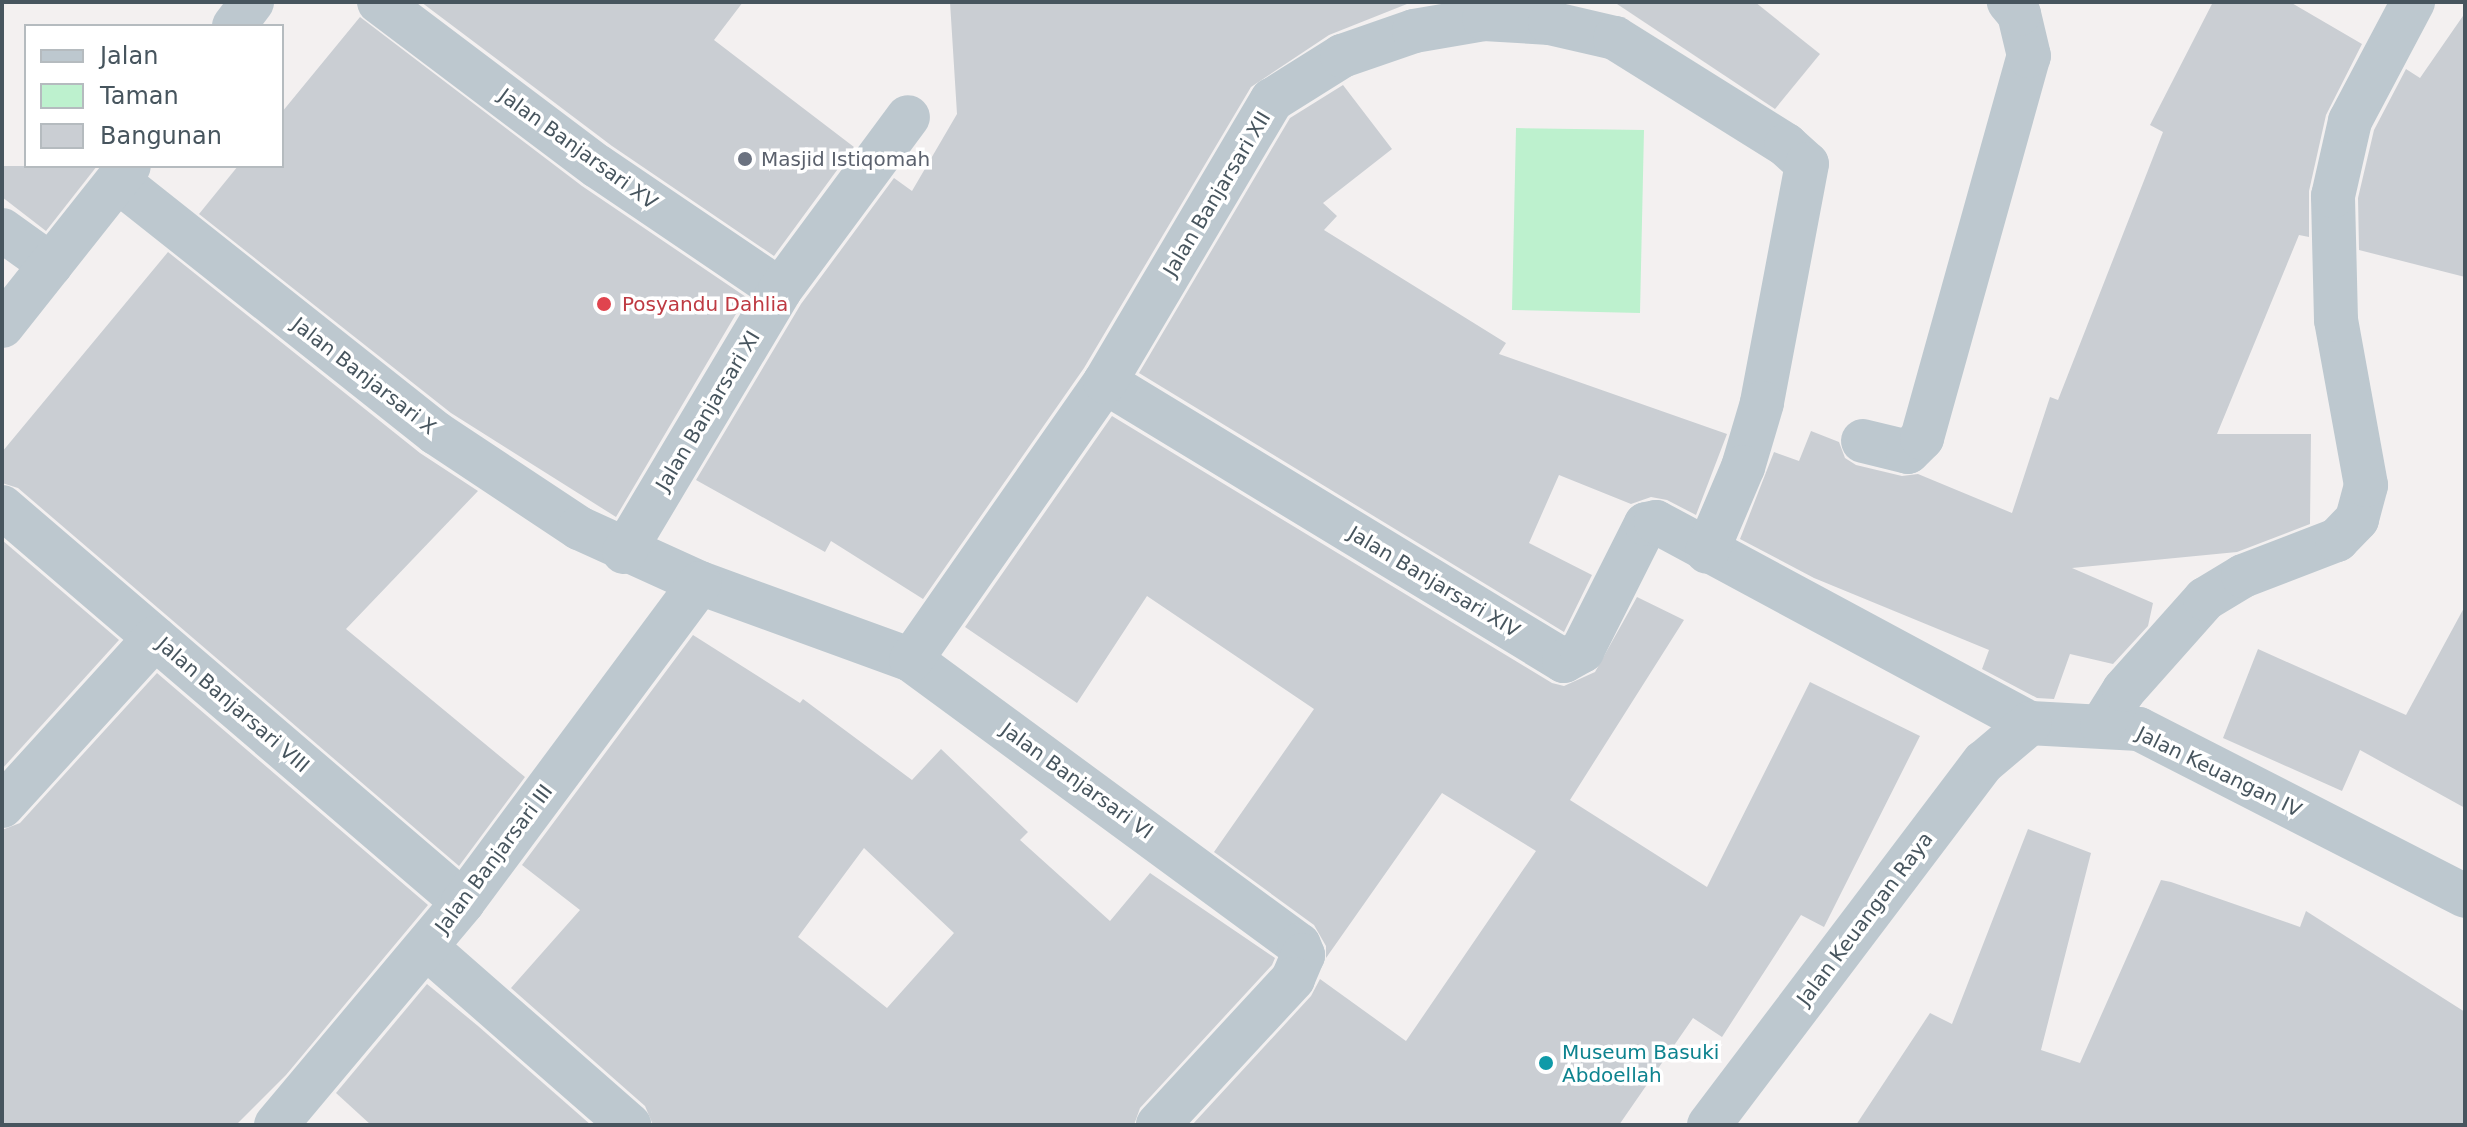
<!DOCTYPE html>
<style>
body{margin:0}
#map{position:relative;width:2467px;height:1127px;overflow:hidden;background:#f3f0f0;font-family:"DejaVu Sans",sans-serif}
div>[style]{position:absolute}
.green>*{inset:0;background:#bdf1ce}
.building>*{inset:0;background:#caced3}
.minor>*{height:44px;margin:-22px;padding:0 22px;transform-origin:22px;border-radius:22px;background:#bdc8cf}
.dots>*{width:22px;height:22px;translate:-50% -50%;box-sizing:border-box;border:4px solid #fff;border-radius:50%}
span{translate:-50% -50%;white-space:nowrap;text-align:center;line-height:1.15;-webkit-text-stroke:7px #fff;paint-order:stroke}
.street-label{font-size:20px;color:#47555e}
.worship-label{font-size:20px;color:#5b616d}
.left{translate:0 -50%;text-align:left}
.health-label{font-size:20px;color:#be3a42}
.culture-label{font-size:20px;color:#0d838f}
.frame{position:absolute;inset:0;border:4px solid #47555e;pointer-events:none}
.legend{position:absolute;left:24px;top:24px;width:260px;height:144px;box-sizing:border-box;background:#fff;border:2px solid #b5bbbf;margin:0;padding:10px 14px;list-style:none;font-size:24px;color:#47555e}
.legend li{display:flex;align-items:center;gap:16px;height:40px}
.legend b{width:40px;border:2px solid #b5bbbf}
</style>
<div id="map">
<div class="green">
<div style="clip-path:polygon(1516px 128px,1644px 130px,1640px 313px,1512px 310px)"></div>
</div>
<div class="building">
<div style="clip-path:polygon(421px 2px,743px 2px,714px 40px,854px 147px,774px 256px,612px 146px)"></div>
<div style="clip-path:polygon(950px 2px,1412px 2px,1329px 35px,1251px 87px,1084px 368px,923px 599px,831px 541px,825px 552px,696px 480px,801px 304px,894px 178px,912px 191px,957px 114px)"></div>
<div style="clip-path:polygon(1614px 2px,1755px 2px,1820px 54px,1775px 109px)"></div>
<div style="clip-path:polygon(2213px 2px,2290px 2px,2362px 44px,2326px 115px,2309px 191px,2309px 237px,2299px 235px,2217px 434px,2311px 434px,2310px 524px,2237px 552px,2072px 568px,2153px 603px,2148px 626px,2113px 664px,2070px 654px,2054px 699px,2037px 698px,1982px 669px,1989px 650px,1814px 578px,1740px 539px,1774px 452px,1799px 461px,1811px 431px,1839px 442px,1845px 458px,1856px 465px,1902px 476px,1918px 474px,2012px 513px,2050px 397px,2058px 400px,2163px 132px,2150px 125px)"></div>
<div style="clip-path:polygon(2465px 13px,2465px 277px,2359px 250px,2358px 198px,2374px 130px,2406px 69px,2420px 78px)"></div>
<div style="clip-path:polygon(360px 17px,582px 186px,746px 297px,616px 517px,451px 413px,199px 214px,238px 166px,282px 166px,282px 112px)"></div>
<div style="clip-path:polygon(1343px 85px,1392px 149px,1323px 203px,1337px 216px,1324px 230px,1506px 343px,1499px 354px,1727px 434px,1696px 515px,1667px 500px,1651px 497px,1631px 504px,1559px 475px,1529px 543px,1592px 575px,1564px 632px,1139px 373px,1290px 118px)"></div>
<div style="clip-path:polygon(2px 166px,97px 166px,46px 231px,2px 197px)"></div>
<div style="clip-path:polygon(168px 252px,420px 453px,478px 491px,346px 629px,525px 777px,459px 866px,18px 488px,2px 483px,2px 452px)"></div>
<div style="clip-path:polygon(1112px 416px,1552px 683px,1564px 686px,1595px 672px,1637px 597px,1684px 620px,1570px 800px,1707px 887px,1810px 682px,1920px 736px,1824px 927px,1801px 915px,1722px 1037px,1693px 1018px,1619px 1125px,1192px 1125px,1311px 996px,1320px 979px,1406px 1041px,1536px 851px,1442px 793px,1326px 958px,1326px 946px,1314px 925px,1214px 852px,1314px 709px,1147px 596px,1077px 703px,965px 627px)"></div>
<div style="clip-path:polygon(2px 540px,119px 640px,2px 769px)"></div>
<div style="clip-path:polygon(2465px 606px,2465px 808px,2360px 750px,2342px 791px,2223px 738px,2258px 649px,2406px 715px)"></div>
<div style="clip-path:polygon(evenodd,693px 635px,800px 703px,803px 699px,912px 780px,941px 749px,1028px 832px,1020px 840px,1110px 921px,1150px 873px,1275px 958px,1272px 965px,1140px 1108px,1134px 1125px,653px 1125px,645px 1106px,511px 988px,580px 910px,522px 865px,693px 635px,864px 848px,954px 933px,887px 1008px,798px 937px,864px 848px)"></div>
<div style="clip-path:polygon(157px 673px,428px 905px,286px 1075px,236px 1125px,2px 1125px,2px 830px,20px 823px)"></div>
<div style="clip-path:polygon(2028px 829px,2091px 853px,2041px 1050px,2080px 1063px,2161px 880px,2171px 882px,2300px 927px,2306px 911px,2465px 1012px,2465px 1125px,1856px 1125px,1930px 1013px,1952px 1024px)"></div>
<div style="clip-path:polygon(427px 984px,478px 1026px,591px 1125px,371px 1125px,336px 1093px)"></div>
</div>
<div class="minor">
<div style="left:379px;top:2px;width:273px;rotate:37deg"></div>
<div style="left:597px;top:166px;width:221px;rotate:34.1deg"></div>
<div style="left:234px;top:26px;width:30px;rotate:-53deg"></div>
<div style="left:118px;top:181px;width:406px;rotate:38.4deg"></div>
<div style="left:436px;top:433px;width:172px;rotate:33.6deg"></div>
<div style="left:579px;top:528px;width:133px;rotate:24.4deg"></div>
<div style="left:700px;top:583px;width:225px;rotate:20deg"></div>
<div style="left:911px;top:660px;width:481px;rotate:36.3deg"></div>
<div style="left:1299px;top:945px;width:11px;rotate:68deg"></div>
<div style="left:1303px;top:955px;width:26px;rotate:113deg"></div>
<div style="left:1293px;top:979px;width:199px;rotate:132.8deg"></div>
<div style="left:2px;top:230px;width:60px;rotate:35.5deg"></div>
<div style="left:2px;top:326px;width:204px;rotate:-51.6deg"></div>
<div style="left:1105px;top:382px;width:537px;rotate:31.29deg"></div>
<div style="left:1564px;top:661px;width:21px;rotate:-29deg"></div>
<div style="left:1582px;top:651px;width:142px;rotate:-63.3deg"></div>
<div style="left:1646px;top:524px;width:10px;rotate:-11deg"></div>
<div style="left:1656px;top:522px;width:425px;rotate:28.3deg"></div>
<div style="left:2030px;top:723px;width:109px;rotate:3.2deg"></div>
<div style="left:2139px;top:729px;width:366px;rotate:27.1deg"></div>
<div style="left:1863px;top:441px;width:46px;rotate:13.7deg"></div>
<div style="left:1908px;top:452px;width:20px;rotate:-45deg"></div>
<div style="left:1922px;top:438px;width:397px;rotate:-74.4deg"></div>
<div style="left:2029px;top:56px;width:43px;rotate:-103.4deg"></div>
<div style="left:2019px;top:14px;width:16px;rotate:-130deg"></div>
<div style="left:2px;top:507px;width:607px;rotate:40.59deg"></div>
<div style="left:624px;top:552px;width:305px;rotate:-59.2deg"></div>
<div style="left:780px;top:290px;width:215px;rotate:-53.5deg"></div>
<div style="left:911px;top:660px;width:339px;rotate:-55.1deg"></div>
<div style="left:1105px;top:382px;width:328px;rotate:-59.4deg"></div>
<div style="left:1272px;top:100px;width:83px;rotate:-32.2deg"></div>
<div style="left:1342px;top:56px;width:76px;rotate:-19.1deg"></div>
<div style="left:1414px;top:31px;width:71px;rotate:-9.7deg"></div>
<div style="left:1484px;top:19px;width:66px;rotate:3.5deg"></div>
<div style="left:1550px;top:23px;width:67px;rotate:13deg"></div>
<div style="left:1615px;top:38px;width:202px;rotate:32deg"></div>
<div style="left:1786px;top:145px;width:28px;rotate:42deg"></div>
<div style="left:1807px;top:164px;width:243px;rotate:100.7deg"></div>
<div style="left:1762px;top:403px;width:67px;rotate:106.5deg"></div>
<div style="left:1743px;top:467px;width:92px;rotate:113deg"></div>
<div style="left:2102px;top:725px;width:41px;rotate:-57.8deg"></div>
<div style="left:2124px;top:690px;width:122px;rotate:-48.3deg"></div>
<div style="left:2205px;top:599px;width:44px;rotate:-31.2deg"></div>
<div style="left:2243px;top:576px;width:101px;rotate:-21deg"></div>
<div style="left:2337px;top:540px;width:29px;rotate:-46deg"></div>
<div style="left:2357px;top:519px;width:35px;rotate:-75deg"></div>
<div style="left:2366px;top:485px;width:168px;rotate:-100.3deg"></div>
<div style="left:2336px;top:320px;width:124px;rotate:-91.4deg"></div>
<div style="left:2333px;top:196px;width:77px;rotate:-77.2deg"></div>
<div style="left:2350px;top:121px;width:135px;rotate:-62.1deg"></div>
<div style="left:2px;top:806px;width:227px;rotate:-47.7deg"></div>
<div style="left:427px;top:948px;width:269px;rotate:41.2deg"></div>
<div style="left:276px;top:1125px;width:291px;rotate:-50deg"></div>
<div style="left:463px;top:902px;width:397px;rotate:-53.4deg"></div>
<div style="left:1709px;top:1125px;width:455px;rotate:-52.9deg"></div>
<div style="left:1984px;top:762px;width:60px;rotate:-40.3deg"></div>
</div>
<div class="dots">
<div style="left:745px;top:159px;background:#6b7280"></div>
<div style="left:604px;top:304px;background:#e0444e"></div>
<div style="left:1546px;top:1063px;background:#0f9aa8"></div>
</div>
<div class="street-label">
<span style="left:578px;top:149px;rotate:36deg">Jalan Banjarsari XV</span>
<span style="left:1217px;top:194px;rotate:-59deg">Jalan Banjarsari XII</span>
<span style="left:364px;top:376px;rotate:38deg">Jalan Banjarsari X</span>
<span style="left:708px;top:411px;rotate:-59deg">Jalan Banjarsari XI</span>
<span style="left:1434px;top:582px;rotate:31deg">Jalan Banjarsari XIV</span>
<span style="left:233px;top:705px;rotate:41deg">Jalan Banjarsari VIII</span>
<span style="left:2219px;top:772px;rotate:26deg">Jalan Keuangan IV</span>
<span style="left:1077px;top:781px;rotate:36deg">Jalan Banjarsari VI</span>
<span style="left:494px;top:859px;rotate:-53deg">Jalan Banjarsari III</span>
<span style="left:1865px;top:919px;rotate:-53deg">Jalan Keuangan Raya</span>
</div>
<div class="worship-label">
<span class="left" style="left:761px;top:159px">Masjid Istiqomah</span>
</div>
<div class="health-label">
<span class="left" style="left:622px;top:304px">Posyandu Dahlia</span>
</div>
<div class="culture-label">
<span class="left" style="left:1562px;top:1064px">Museum Basuki<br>Abdoellah</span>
</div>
<div class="frame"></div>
<ul class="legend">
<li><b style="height:10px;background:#bdc8cf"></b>Jalan</li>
<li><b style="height:22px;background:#bdf1ce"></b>Taman</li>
<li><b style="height:22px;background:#caced3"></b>Bangunan</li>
</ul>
</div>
